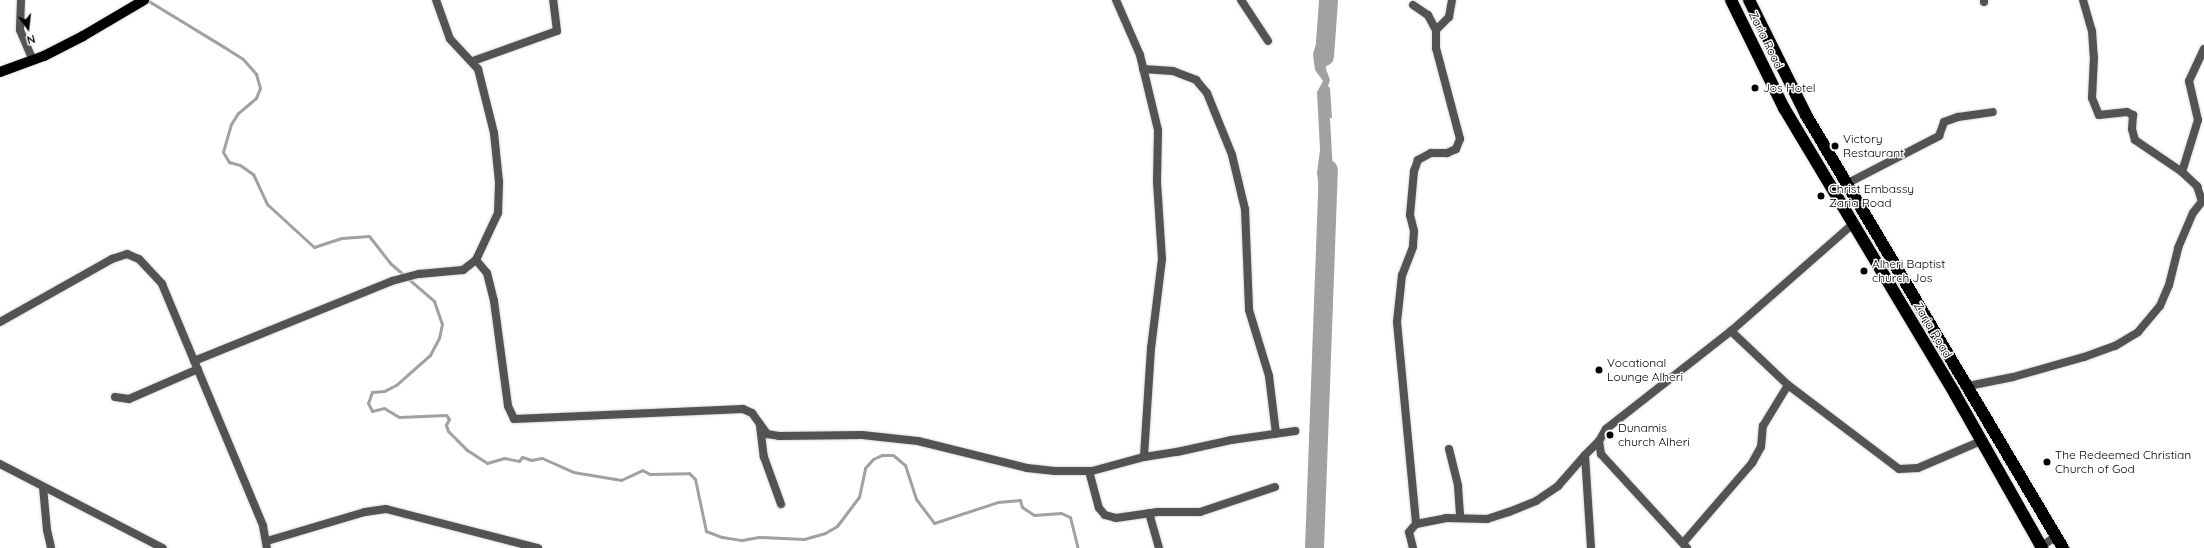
<!DOCTYPE html>
<style>
body{margin:0}
#map{position:relative;width:2204px;height:548px;overflow:hidden;background:#fff;font-family:Quicksand,sans-serif}
div>[style]{position:absolute}
.water>*{inset:0;background:#a1a1a1}
.stream>*{height:3px;margin:-1.5px;padding:0 1.5px;transform-origin:1.5px;border-radius:1.5px;background:#a1a1a1}
.river>*{height:19px;margin:-9.5px;padding:0 9.5px;transform-origin:9.5px;border-radius:9.5px;background:#a1a1a1}
.roads{filter:drop-shadow(0 0 1px #dbdbdb) drop-shadow(0 0 1px #dbdbdb)}
.street>*{height:8px;margin:-4px;padding:0 4px;transform-origin:4px;border-radius:4px;background:#535353}
.primary>*{height:10px;margin:-5px;padding:0 5px;transform-origin:5px;border-radius:5px;background:#000}
.highway>*{height:12px;margin:-6px;padding:0 6px;transform-origin:6px;border-radius:6px;background:#000}
.dots>*{width:11px;height:11px;translate:-50% -50%;box-sizing:border-box;border:2px solid #fff;border-radius:50%}
span{translate:-50% -50%;white-space:nowrap;text-align:center;line-height:1.15;-webkit-text-stroke:3px #fff;paint-order:stroke}
.street-label{font-size:12px;color:#000}
.poi-label{font-size:12px;color:#000}
.left{translate:0 -50%;text-align:left}
.north{position:absolute;left:8px;top:8px;width:40px;height:40px;-webkit-text-stroke:3px #fff;paint-order:stroke;rotate:165deg;font-size:11px;font-weight:700;line-height:16px;text-align:center;color:#000}
.north::after{content:'';display:block;margin:auto;width:14px;height:18px;background:#000;clip-path:polygon(50% 0,100% 100%,50% 72%,0 100%)}
</style>
<div id="map">
<div class="water">
<div style="clip-path:polygon(1320px 31px,1325px 31px,1328px 43px,1326px 69px,1330px 80px,1328px 86px,1330px 88px,1332px 118px,1330px 118px,1334px 192px,1328px 195px,1319px 189px,1317px 173px,1320px 150px,1317px 92px,1323px 81px,1315px 70px,1313px 54px)"></div>
</div>
<div class="stream">
<div style="left:147px;top:0;width:90px;rotate:31.4deg"></div>
<div style="left:224px;top:47px;width:22px;rotate:32deg"></div>
<div style="left:243px;top:59px;width:20px;rotate:49deg"></div>
<div style="left:256px;top:74px;width:15px;rotate:74deg"></div>
<div style="left:260px;top:88px;width:11px;rotate:112deg"></div>
<div style="left:256px;top:98px;width:23px;rotate:140deg"></div>
<div style="left:238px;top:113px;width:13px;rotate:122deg"></div>
<div style="left:231px;top:124px;width:29px;rotate:106deg"></div>
<div style="left:223px;top:152px;width:12px;rotate:59deg"></div>
<div style="left:229px;top:162px;width:11px;rotate:15deg"></div>
<div style="left:240px;top:165px;width:16px;rotate:35deg"></div>
<div style="left:253px;top:174px;width:33px;rotate:65deg"></div>
<div style="left:267px;top:204px;width:64px;rotate:42.5deg"></div>
<div style="left:314px;top:247px;width:29px;rotate:-18deg"></div>
<div style="left:342px;top:238px;width:27px;rotate:-4deg"></div>
<div style="left:369px;top:236px;width:34px;rotate:52deg"></div>
<div style="left:390px;top:263px;width:58px;rotate:40.8deg"></div>
<div style="left:434px;top:301px;width:24px;rotate:71deg"></div>
<div style="left:442px;top:324px;width:14px;rotate:102deg"></div>
<div style="left:439px;top:338px;width:19px;rotate:118deg"></div>
<div style="left:430px;top:355px;width:45px;rotate:138.6deg"></div>
<div style="left:396px;top:385px;width:13px;rotate:153deg"></div>
<div style="left:384px;top:391px;width:12px;rotate:175deg"></div>
<div style="left:372px;top:392px;width:12px;rotate:110deg"></div>
<div style="left:368px;top:403px;width:9px;rotate:63deg"></div>
<div style="left:372px;top:411px;width:12px;rotate:-14deg"></div>
<div style="left:384px;top:408px;width:17px;rotate:31deg"></div>
<div style="left:399px;top:417px;width:47px;rotate:-2.4deg"></div>
<div style="left:446px;top:415px;width:5px;rotate:53deg"></div>
<div style="left:449px;top:419px;width:7px;rotate:117deg"></div>
<div style="left:446px;top:425px;width:6px;rotate:72deg"></div>
<div style="left:448px;top:431px;width:27px;rotate:45deg"></div>
<div style="left:467px;top:450px;width:24px;rotate:33deg"></div>
<div style="left:487px;top:463px;width:18px;rotate:-16deg"></div>
<div style="left:504px;top:458px;width:15px;rotate:11deg"></div>
<div style="left:519px;top:461px;width:5px;rotate:-53deg"></div>
<div style="left:522px;top:457px;width:9px;rotate:18deg"></div>
<div style="left:531px;top:460px;width:11px;rotate:-10deg"></div>
<div style="left:542px;top:458px;width:34px;rotate:24deg"></div>
<div style="left:573px;top:472px;width:49px;rotate:9.5deg"></div>
<div style="left:621px;top:480px;width:23px;rotate:-25deg"></div>
<div style="left:642px;top:470px;width:9px;rotate:27deg"></div>
<div style="left:650px;top:474px;width:39px;rotate:-1deg"></div>
<div style="left:689px;top:473px;width:8px;rotate:45deg"></div>
<div style="left:695px;top:479px;width:53px;rotate:78.1deg"></div>
<div style="left:706px;top:531px;width:17px;rotate:21deg"></div>
<div style="left:722px;top:537px;width:20px;rotate:9deg"></div>
<div style="left:742px;top:540px;width:17px;rotate:-10deg"></div>
<div style="left:759px;top:537px;width:45px;rotate:2.5deg"></div>
<div style="left:804px;top:539px;width:22px;rotate:-16deg"></div>
<div style="left:825px;top:533px;width:14px;rotate:-30deg"></div>
<div style="left:837px;top:526px;width:36px;rotate:-53deg"></div>
<div style="left:859px;top:497px;width:30px;rotate:-78deg"></div>
<div style="left:865px;top:468px;width:12px;rotate:-48deg"></div>
<div style="left:873px;top:459px;width:10px;rotate:-24deg"></div>
<div style="left:882px;top:455px;width:11px"></div>
<div style="left:893px;top:455px;width:16px;rotate:40deg"></div>
<div style="left:905px;top:465px;width:36px;rotate:72deg"></div>
<div style="left:916px;top:499px;width:30px;rotate:53deg"></div>
<div style="left:934px;top:523px;width:67px;rotate:-18.2deg"></div>
<div style="left:998px;top:502px;width:22px;rotate:-5deg"></div>
<div style="left:1020px;top:500px;width:7px;rotate:74deg"></div>
<div style="left:1022px;top:507px;width:14px;rotate:34deg"></div>
<div style="left:1034px;top:515px;width:27px;rotate:-4deg"></div>
<div style="left:1061px;top:513px;width:10px;rotate:24deg"></div>
<div style="left:1070px;top:517px;width:32px;rotate:76deg"></div>
</div>
<div class="river">
<div style="left:1324px;top:56px;width:56px;rotate:-85.9deg"></div>
<div style="left:1314px;top:548px;width:379px;rotate:-87.9deg"></div>
</div>
<div class="roads">
<div class="street">
<div style="left:21px;top:0;width:30px;rotate:92deg"></div>
<div style="left:20px;top:30px;width:33px;rotate:67deg"></div>
<div style="left:1116px;top:0;width:60px;rotate:66.4deg"></div>
<div style="left:1140px;top:55px;width:77px;rotate:76.5deg"></div>
<div style="left:1158px;top:130px;width:52px;rotate:91.1deg"></div>
<div style="left:1157px;top:182px;width:77px;rotate:86.3deg"></div>
<div style="left:1162px;top:259px;width:90px;rotate:97deg"></div>
<div style="left:1151px;top:348px;width:109px;rotate:93.7deg"></div>
<div style="left:1241px;top:0;width:49px;rotate:56.6deg"></div>
<div style="left:2083px;top:0;width:32px;rotate:74deg"></div>
<div style="left:2092px;top:31px;width:26px;rotate:86deg"></div>
<div style="left:2094px;top:57px;width:41px;rotate:92.8deg"></div>
<div style="left:2092px;top:98px;width:18px;rotate:68deg"></div>
<div style="left:2099px;top:115px;width:28px;rotate:-6deg"></div>
<div style="left:2127px;top:112px;width:7px;rotate:27deg"></div>
<div style="left:2133px;top:115px;width:14px;rotate:94deg"></div>
<div style="left:2132px;top:129px;width:11px;rotate:75deg"></div>
<div style="left:2135px;top:140px;width:57px;rotate:34.2deg"></div>
<div style="left:2182px;top:172px;width:21px;rotate:43deg"></div>
<div style="left:2197px;top:186px;width:16px;rotate:72deg"></div>
<div style="left:1984px;top:2px;width:2px;rotate:-90deg"></div>
<div style="left:1413px;top:5px;width:18px;rotate:34deg"></div>
<div style="left:1428px;top:15px;width:17px;rotate:62deg"></div>
<div style="left:1436px;top:30px;width:18px;rotate:90deg"></div>
<div style="left:1436px;top:48px;width:94px;rotate:75.2deg"></div>
<div style="left:1460px;top:139px;width:11px;rotate:112deg"></div>
<div style="left:1456px;top:149px;width:10px;rotate:156deg"></div>
<div style="left:1447px;top:153px;width:16px;rotate:180deg"></div>
<div style="left:1431px;top:153px;width:15px;rotate:152deg"></div>
<div style="left:1418px;top:160px;width:12px;rotate:110deg"></div>
<div style="left:1414px;top:171px;width:44px;rotate:95.2deg"></div>
<div style="left:1410px;top:215px;width:16px;rotate:76deg"></div>
<div style="left:1414px;top:231px;width:16px;rotate:94deg"></div>
<div style="left:1413px;top:247px;width:30px;rotate:111deg"></div>
<div style="left:1402px;top:275px;width:47px;rotate:96.1deg"></div>
<div style="left:1397px;top:322px;width:203px;rotate:84.6deg"></div>
<div style="left:1416px;top:524px;width:31px;rotate:-11deg"></div>
<div style="left:1446px;top:518px;width:41px;rotate:1.4deg"></div>
<div style="left:1487px;top:519px;width:23px;rotate:-18deg"></div>
<div style="left:1509px;top:512px;width:29px;rotate:-22deg"></div>
<div style="left:1536px;top:501px;width:27px;rotate:-34deg"></div>
<div style="left:1558px;top:486px;width:41px;rotate:-48.9deg"></div>
<div style="left:1436px;top:30px;width:18px;rotate:-45deg"></div>
<div style="left:1449px;top:17px;width:17px;rotate:-80deg"></div>
<div style="left:473px;top:61px;width:89px;rotate:-19.7deg"></div>
<div style="left:557px;top:31px;width:31px;rotate:-97deg"></div>
<div style="left:1143px;top:69px;width:30px;rotate:4deg"></div>
<div style="left:1173px;top:71px;width:25px;rotate:21deg"></div>
<div style="left:1196px;top:80px;width:17px;rotate:50deg"></div>
<div style="left:1207px;top:93px;width:67px;rotate:68deg"></div>
<div style="left:1232px;top:155px;width:56px;rotate:76.5deg"></div>
<div style="left:1245px;top:209px;width:101px;rotate:87.7deg"></div>
<div style="left:1249px;top:310px;width:69px;rotate:73.1deg"></div>
<div style="left:1269px;top:376px;width:58px;rotate:83.1deg"></div>
<div style="left:2182px;top:172px;width:54px;rotate:-72.9deg"></div>
<div style="left:2198px;top:120px;width:40px;rotate:-103deg"></div>
<div style="left:2189px;top:81px;width:35px;rotate:-65deg"></div>
<div style="left:1846px;top:184px;width:105px;rotate:-27.3deg"></div>
<div style="left:1939px;top:136px;width:15px;rotate:-70deg"></div>
<div style="left:1944px;top:122px;width:15px;rotate:-20deg"></div>
<div style="left:1958px;top:117px;width:35px;rotate:-8deg"></div>
<div style="left:476px;top:260px;width:17px;rotate:50deg"></div>
<div style="left:487px;top:273px;width:29px;rotate:76deg"></div>
<div style="left:494px;top:301px;width:106px;rotate:82.4deg"></div>
<div style="left:508px;top:406px;width:14px;rotate:65deg"></div>
<div style="left:514px;top:419px;width:229px;rotate:-2.5deg"></div>
<div style="left:743px;top:409px;width:10px;rotate:24deg"></div>
<div style="left:752px;top:413px;width:26px;rotate:54deg"></div>
<div style="left:767px;top:434px;width:12px;rotate:9deg"></div>
<div style="left:779px;top:436px;width:83px;rotate:-0.7deg"></div>
<div style="left:862px;top:435px;width:56px;rotate:6.1deg"></div>
<div style="left:918px;top:441px;width:112px;rotate:13.9deg"></div>
<div style="left:1027px;top:468px;width:28px;rotate:6deg"></div>
<div style="left:1055px;top:471px;width:37px"></div>
<div style="left:1092px;top:471px;width:54px;rotate:-15.1deg"></div>
<div style="left:1144px;top:457px;width:33px;rotate:-9deg"></div>
<div style="left:1177px;top:452px;width:55px;rotate:-12.5deg"></div>
<div style="left:1231px;top:440px;width:65px;rotate:-8deg"></div>
<div style="left:0;top:322px;width:129px;rotate:-29.4deg"></div>
<div style="left:112px;top:259px;width:16px;rotate:-18deg"></div>
<div style="left:127px;top:254px;width:13px;rotate:23deg"></div>
<div style="left:139px;top:259px;width:34px;rotate:47deg"></div>
<div style="left:162px;top:284px;width:262px;rotate:67.3deg"></div>
<div style="left:263px;top:526px;width:22px;rotate:80deg"></div>
<div style="left:1731px;top:331px;width:79px;rotate:43.5deg"></div>
<div style="left:1788px;top:385px;width:139px;rotate:37.1deg"></div>
<div style="left:1899px;top:469px;width:19px;rotate:-3deg"></div>
<div style="left:1918px;top:468px;width:69px;rotate:-23.2deg"></div>
<div style="left:194px;top:361px;width:214px;rotate:-22deg"></div>
<div style="left:392px;top:281px;width:28px;rotate:-15deg"></div>
<div style="left:419px;top:274px;width:44px;rotate:-5.2deg"></div>
<div style="left:463px;top:270px;width:16px;rotate:-38deg"></div>
<div style="left:476px;top:260px;width:52px;rotate:-64.9deg"></div>
<div style="left:498px;top:213px;width:31px;rotate:-88deg"></div>
<div style="left:499px;top:182px;width:49px;rotate:-95.8deg"></div>
<div style="left:494px;top:133px;width:66px;rotate:-104deg"></div>
<div style="left:478px;top:69px;width:41px;rotate:-133deg"></div>
<div style="left:450px;top:39px;width:41px;rotate:-109.7deg"></div>
<div style="left:1968px;top:386px;width:46px;rotate:-11.3deg"></div>
<div style="left:2013px;top:377px;width:74px;rotate:-15.7deg"></div>
<div style="left:2084px;top:357px;width:33px;rotate:-20deg"></div>
<div style="left:2115px;top:346px;width:27px;rotate:-31deg"></div>
<div style="left:2138px;top:332px;width:34px;rotate:-50deg"></div>
<div style="left:2160px;top:306px;width:23px;rotate:-67deg"></div>
<div style="left:2169px;top:285px;width:38px;rotate:-76deg"></div>
<div style="left:2178px;top:248px;width:38px;rotate:-67deg"></div>
<div style="left:2193px;top:213px;width:18px;rotate:-52deg"></div>
<div style="left:115px;top:397px;width:14px;rotate:8deg"></div>
<div style="left:129px;top:399px;width:75px;rotate:-23.5deg"></div>
<div style="left:760px;top:426px;width:31px;rotate:83deg"></div>
<div style="left:764px;top:457px;width:50px;rotate:70.1deg"></div>
<div style="left:1449px;top:449px;width:38px;rotate:76deg"></div>
<div style="left:1458px;top:486px;width:31px;rotate:86deg"></div>
<div style="left:0;top:464px;width:183px;rotate:27.3deg"></div>
<div style="left:1089px;top:471px;width:38px;rotate:75deg"></div>
<div style="left:1099px;top:508px;width:9px;rotate:49deg"></div>
<div style="left:1105px;top:515px;width:11px;rotate:15deg"></div>
<div style="left:1116px;top:518px;width:42px;rotate:-8.1deg"></div>
<div style="left:1158px;top:512px;width:42px"></div>
<div style="left:1200px;top:512px;width:79px;rotate:-18.4deg"></div>
<div style="left:43px;top:487px;width:43px;rotate:84.7deg"></div>
<div style="left:47px;top:530px;width:18px;rotate:77deg"></div>
<div style="left:1149px;top:513px;width:36px;rotate:74deg"></div>
<div style="left:267px;top:541px;width:102px;rotate:-16.5deg"></div>
<div style="left:365px;top:512px;width:21px;rotate:-8deg"></div>
<div style="left:386px;top:509px;width:157px;rotate:14.4deg"></div>
<div style="left:1683px;top:543px;width:106px;rotate:-49.2deg"></div>
<div style="left:1752px;top:463px;width:18px;rotate:-61deg"></div>
<div style="left:1761px;top:447px;width:21px;rotate:-85deg"></div>
<div style="left:1763px;top:426px;width:48px;rotate:-58.6deg"></div>
<div style="left:1413px;top:548px;width:16px;rotate:-104deg"></div>
<div style="left:1409px;top:532px;width:11px;rotate:-49deg"></div>
<div style="left:1591px;top:548px;width:93px;rotate:-93.7deg"></div>
<div style="left:1585px;top:455px;width:20px;rotate:-45deg"></div>
<div style="left:1687px;top:548px;width:127px;rotate:-132.5deg"></div>
<div style="left:1601px;top:454px;width:13px;rotate:-99deg"></div>
<div style="left:1599px;top:441px;width:14px;rotate:-60deg"></div>
<div style="left:1606px;top:429px;width:159px;rotate:-38.1deg"></div>
<div style="left:1731px;top:331px;width:162px;rotate:-41.3deg"></div>
<div style="left:2039px;top:548px;width:21px;rotate:-35deg"></div>
</div>
<div class="primary">
<div style="left:0;top:72px;width:47px;rotate:-20deg"></div>
<div style="left:44px;top:56px;width:44px;rotate:-27.1deg"></div>
<div style="left:83px;top:36px;width:71px;rotate:-30.5deg"></div>
</div>
<div class="highway">
<div style="left:1731px;top:0;width:120px;rotate:63.9deg"></div>
<div style="left:1784px;top:108px;width:333px;rotate:59.1deg"></div>
<div style="left:1955px;top:394px;width:177px;rotate:60.5deg"></div>
<div style="left:1749px;top:0;width:128px;rotate:63.6deg"></div>
<div style="left:1806px;top:115px;width:504px;rotate:59.31deg"></div>
</div>
</div>
<div class="dots">
<div style="left:1755px;top:88px;background:#000"></div>
<div style="left:1835px;top:146px;background:#000"></div>
<div style="left:1821px;top:196px;background:#000"></div>
<div style="left:1864px;top:271px;background:#000"></div>
<div style="left:1599px;top:370px;background:#000"></div>
<div style="left:1610px;top:435px;background:#000"></div>
<div style="left:2047px;top:462px;background:#000"></div>
</div>
<div class="street-label">
<span style="left:1766px;top:40px;rotate:64deg">Zaria Road</span>
<span style="left:1933px;top:330px;rotate:59deg">Zaria Road</span>
</div>
<div class="poi-label">
<span class="left" style="left:1763px;top:88px">Jos Hotel</span>
<span class="left" style="left:1843px;top:146px">Victory<br>Restaurant</span>
<span class="left" style="left:1829px;top:196px">Christ Embassy<br>Zaria Road</span>
<span class="left" style="left:1872px;top:271px">Alheri Baptist<br>church Jos</span>
<span class="left" style="left:1607px;top:370px">Vocational<br>Lounge Alheri</span>
<span class="left" style="left:1618px;top:435px">Dunamis<br>church Alheri</span>
<span class="left" style="left:2055px;top:462px">The Redeemed Christian<br>Church of God</span>
</div>
<div class="north">N</div>
</div>
